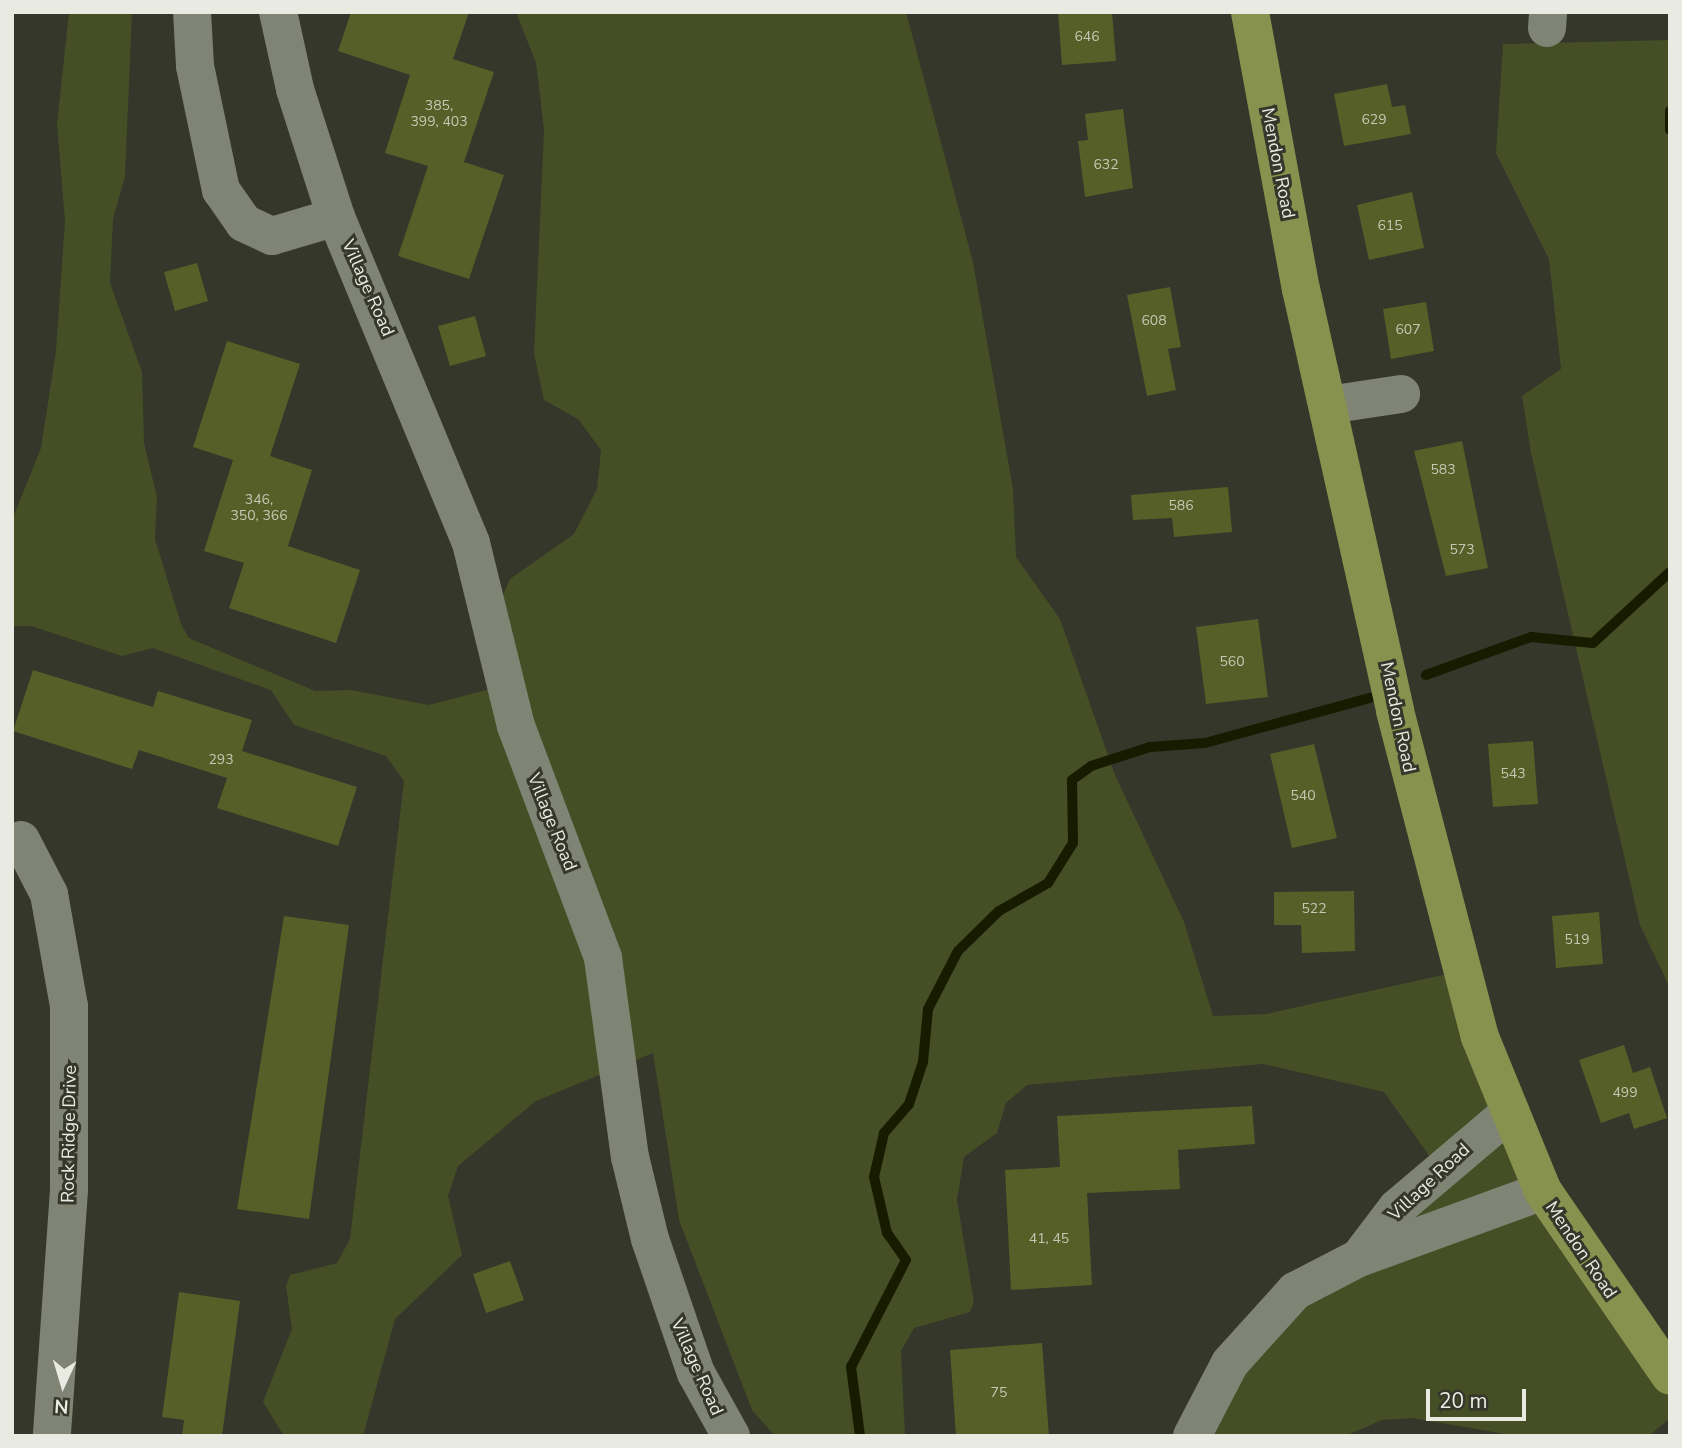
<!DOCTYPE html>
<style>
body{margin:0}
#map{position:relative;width:1682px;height:1448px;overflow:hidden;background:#343729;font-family:"Nunito Sans",sans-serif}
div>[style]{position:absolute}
.green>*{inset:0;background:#464e25}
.stream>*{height:10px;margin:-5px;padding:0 5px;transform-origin:5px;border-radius:5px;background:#171c01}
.building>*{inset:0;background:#555f27}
.street>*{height:38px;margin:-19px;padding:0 19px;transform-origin:19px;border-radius:19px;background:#808474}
.primary>*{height:38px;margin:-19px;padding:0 19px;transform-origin:19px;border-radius:19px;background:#87924e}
span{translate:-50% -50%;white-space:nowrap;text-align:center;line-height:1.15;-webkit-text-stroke:6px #343729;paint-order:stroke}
.number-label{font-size:14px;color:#c4c8b3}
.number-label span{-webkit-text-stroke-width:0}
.street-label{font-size:18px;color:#e9ebe2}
.frame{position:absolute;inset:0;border:14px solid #e9ebe2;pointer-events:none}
.north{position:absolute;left:28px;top:1350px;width:70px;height:70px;-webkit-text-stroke:5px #343729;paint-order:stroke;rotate:184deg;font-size:19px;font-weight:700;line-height:28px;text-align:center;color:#e9ebe2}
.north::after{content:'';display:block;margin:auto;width:24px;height:32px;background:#e9ebe2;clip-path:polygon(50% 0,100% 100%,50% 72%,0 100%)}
.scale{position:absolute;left:1426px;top:1389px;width:100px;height:32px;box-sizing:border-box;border:4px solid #e9ebe2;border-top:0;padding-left:9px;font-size:21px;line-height:24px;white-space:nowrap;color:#e9ebe2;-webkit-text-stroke:5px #343729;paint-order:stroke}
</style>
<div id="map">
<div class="green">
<div style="clip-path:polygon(69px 12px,132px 12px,125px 176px,113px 219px,110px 283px,142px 372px,144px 443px,157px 497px,155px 539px,181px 624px,189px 638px,315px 691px,351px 690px,429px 705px,524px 680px,503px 595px,510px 579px,574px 534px,597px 489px,601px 450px,578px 419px,544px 400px,534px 354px,544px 129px,536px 63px,516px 12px,906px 12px,973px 262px,1013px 489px,1016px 557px,1060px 619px,1115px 775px,1184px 922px,1213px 1016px,1266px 1014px,1452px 973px,1535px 1159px,1670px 1369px,1670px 1418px,1649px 1436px,1517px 1436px,1412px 1418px,1382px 1420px,1345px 1436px,1185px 1436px,1435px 1164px,1384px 1092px,1263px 1064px,1027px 1085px,1006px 1103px,997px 1133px,964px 1157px,957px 1200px,974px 1302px,970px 1312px,914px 1328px,901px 1351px,905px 1436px,775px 1436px,752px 1410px,679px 1220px,653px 1053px,536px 1101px,458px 1166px,448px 1196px,462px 1255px,395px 1319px,363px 1436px,284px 1436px,263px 1402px,292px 1329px,286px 1286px,290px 1275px,337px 1263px,350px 1239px,404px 781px,386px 756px,294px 725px,271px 690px,153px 648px,122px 656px,31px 626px,12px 626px,12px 520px,41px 448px,56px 351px,65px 221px,57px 124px)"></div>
<div style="clip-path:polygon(1670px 40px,1670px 988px,1640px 925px,1531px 453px,1522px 396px,1561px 369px,1549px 259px,1496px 153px,1503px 44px)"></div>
</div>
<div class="stream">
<div style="left:1670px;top:111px;width:19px;rotate:90deg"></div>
<div style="left:1426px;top:675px;width:112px;rotate:-19.9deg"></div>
<div style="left:1531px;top:637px;width:62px;rotate:5.5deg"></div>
<div style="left:1593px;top:643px;width:105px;rotate:-42.7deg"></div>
<div style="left:860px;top:1436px;width:70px;rotate:-97.4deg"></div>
<div style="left:851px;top:1367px;width:120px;rotate:-62.8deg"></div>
<div style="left:906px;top:1260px;width:33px;rotate:-125deg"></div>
<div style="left:887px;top:1233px;width:57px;rotate:-103.1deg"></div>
<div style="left:874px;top:1177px;width:45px;rotate:-77.2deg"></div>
<div style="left:884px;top:1133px;width:38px;rotate:-49deg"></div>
<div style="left:909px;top:1104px;width:44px;rotate:-71.6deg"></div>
<div style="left:923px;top:1062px;width:53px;rotate:-84.6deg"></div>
<div style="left:928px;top:1009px;width:65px;rotate:-62.7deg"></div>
<div style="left:958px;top:951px;width:57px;rotate:-44.3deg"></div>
<div style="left:999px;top:911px;width:56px;rotate:-29.7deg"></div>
<div style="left:1048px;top:883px;width:47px;rotate:-58deg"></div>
<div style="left:1073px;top:843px;width:63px;rotate:-90.9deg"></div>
<div style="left:1072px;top:780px;width:24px;rotate:-36deg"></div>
<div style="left:1091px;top:766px;width:62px;rotate:-17.9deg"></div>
<div style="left:1150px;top:747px;width:55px;rotate:-4.2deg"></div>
<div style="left:1205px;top:743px;width:171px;rotate:-15.3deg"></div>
</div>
<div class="building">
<div style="clip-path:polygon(351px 12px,469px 12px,453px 59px,494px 72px,464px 162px,504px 175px,469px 279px,398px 256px,428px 166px,385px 153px,410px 75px,338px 51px)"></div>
<div style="clip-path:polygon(1058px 12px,1112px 12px,1116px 61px,1062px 65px)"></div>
<div style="clip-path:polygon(1387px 84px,1392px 107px,1405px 105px,1411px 134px,1344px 146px,1334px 94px)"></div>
<div style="clip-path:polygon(1123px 109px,1133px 188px,1085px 197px,1078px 141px,1088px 140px,1085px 114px)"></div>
<div style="clip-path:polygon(1412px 192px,1424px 248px,1369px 260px,1357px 205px)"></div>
<div style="clip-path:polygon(197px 263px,208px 301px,175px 311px,164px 272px)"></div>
<div style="clip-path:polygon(1170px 287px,1181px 347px,1168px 349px,1176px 390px,1147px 396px,1127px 295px)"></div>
<div style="clip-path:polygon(1426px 302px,1434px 351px,1391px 359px,1383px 309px)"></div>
<div style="clip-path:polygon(475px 316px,486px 356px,450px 366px,438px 326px)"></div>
<div style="clip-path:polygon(227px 341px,300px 364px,270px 456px,312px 470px,288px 546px,360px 570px,336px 643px,229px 608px,244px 563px,204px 551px,233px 460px,193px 447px)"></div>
<div style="clip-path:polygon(1462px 441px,1488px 568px,1446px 576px,1414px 451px)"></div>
<div style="clip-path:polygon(1228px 487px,1232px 532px,1174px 537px,1172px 518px,1133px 520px,1131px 495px)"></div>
<div style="clip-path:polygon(1258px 619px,1268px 697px,1206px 704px,1196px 627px)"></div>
<div style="clip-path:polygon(33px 670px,153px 707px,158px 691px,252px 720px,242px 751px,357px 787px,338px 846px,217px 808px,227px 778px,139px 750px,132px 769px,13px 731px)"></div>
<div style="clip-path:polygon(1533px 741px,1538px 804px,1493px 807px,1488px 744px)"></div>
<div style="clip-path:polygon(1314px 744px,1337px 838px,1292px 848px,1270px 754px)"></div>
<div style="clip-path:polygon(1354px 891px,1355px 951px,1302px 953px,1301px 925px,1274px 925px,1274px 892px)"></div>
<div style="clip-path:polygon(1599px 912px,1603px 964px,1556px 968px,1552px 916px)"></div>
<div style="clip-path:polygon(284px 916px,349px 925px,309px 1219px,237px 1209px)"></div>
<div style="clip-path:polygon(1624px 1045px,1633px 1073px,1650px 1067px,1667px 1118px,1634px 1129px,1629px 1113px,1601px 1123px,1579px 1060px)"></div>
<div style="clip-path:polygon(1252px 1106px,1255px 1144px,1178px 1150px,1180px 1189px,1087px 1193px,1092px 1285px,1011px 1290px,1005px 1170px,1060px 1167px,1057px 1116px)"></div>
<div style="clip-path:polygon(510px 1261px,524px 1300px,486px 1313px,473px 1274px)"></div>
<div style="clip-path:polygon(179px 1292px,240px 1301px,222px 1436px,182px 1436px,184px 1420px,162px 1417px)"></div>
<div style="clip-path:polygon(1042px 1343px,1049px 1436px,956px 1436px,950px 1350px)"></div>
</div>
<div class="street">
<div style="left:192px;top:12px;width:54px;rotate:86.8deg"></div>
<div style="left:195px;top:66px;width:127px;rotate:78.2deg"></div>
<div style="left:221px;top:190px;width:40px;rotate:55.1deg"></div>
<div style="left:244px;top:223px;width:31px;rotate:25deg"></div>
<div style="left:272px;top:236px;width:67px;rotate:-16.5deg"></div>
<div style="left:336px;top:217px;width:134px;rotate:-107.8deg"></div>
<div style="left:295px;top:89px;width:79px;rotate:-102.4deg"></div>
<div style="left:1547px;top:28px;width:16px;rotate:-86deg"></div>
<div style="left:336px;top:217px;width:353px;rotate:67.5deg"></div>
<div style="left:471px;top:543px;width:188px;rotate:76.2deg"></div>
<div style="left:516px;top:726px;width:248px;rotate:69.4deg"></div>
<div style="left:603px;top:958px;width:201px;rotate:82.3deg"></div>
<div style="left:630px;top:1157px;width:84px;rotate:76.3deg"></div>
<div style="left:650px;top:1239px;width:142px;rotate:71.1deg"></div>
<div style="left:696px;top:1373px;width:72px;rotate:60.9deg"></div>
<div style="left:1328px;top:405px;width:74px;rotate:-8.6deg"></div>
<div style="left:21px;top:840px;width:61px;rotate:62.6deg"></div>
<div style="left:49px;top:894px;width:114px;rotate:79.9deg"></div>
<div style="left:69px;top:1006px;width:184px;rotate:90deg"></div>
<div style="left:69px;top:1190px;width:247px;rotate:94deg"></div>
<div style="left:1359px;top:1258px;width:63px;rotate:-52.8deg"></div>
<div style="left:1397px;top:1208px;width:145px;rotate:-40.3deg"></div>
<div style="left:1192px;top:1436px;width:82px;rotate:-62.5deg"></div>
<div style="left:1230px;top:1363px;width:97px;rotate:-47.9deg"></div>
<div style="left:1295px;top:1291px;width:72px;rotate:-27.3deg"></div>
<div style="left:1359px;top:1258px;width:196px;rotate:-20deg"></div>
</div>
<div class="primary">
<div style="left:1250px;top:12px;width:282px;rotate:79.6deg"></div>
<div style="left:1301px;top:289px;width:432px;rotate:77.4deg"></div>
<div style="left:1395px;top:711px;width:337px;rotate:75.4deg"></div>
<div style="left:1480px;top:1037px;width:166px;rotate:67.8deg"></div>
<div style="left:1543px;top:1191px;width:224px;rotate:55.5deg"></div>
</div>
<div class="number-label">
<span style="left:1087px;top:37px">646</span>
<span style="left:439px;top:114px">385,<br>399, 403</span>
<span style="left:1374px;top:120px">629</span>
<span style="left:1106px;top:165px">632</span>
<span style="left:1390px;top:226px">615</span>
<span style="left:1154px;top:321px">608</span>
<span style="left:1408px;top:330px">607</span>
<span style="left:1443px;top:470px">583</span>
<span style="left:259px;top:508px">346,<br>350, 366</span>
<span style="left:1181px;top:506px">586</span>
<span style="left:1462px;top:550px">573</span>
<span style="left:1232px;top:662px">560</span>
<span style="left:221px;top:760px">293</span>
<span style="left:1513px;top:774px">543</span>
<span style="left:1303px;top:796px">540</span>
<span style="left:1314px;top:909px">522</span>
<span style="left:1577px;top:940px">519</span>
<span style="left:1625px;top:1093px">499</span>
<span style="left:1049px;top:1239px">41, 45</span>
<span style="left:999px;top:1393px">75</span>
</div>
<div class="street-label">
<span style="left:1278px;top:163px;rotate:79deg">Mendon Road</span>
<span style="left:368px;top:288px;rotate:66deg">Village Road</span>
<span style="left:1398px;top:717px;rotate:78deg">Mendon Road</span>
<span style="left:552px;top:822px;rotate:68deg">Village Road</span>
<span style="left:69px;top:1134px;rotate:-89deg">Rock Ridge Drive</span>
<span style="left:1429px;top:1182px;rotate:-43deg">Village Road</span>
<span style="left:1581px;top:1250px;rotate:56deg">Mendon Road</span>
<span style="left:697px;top:1367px;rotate:66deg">Village Road</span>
</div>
<div class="frame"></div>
<div class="north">N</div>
<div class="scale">20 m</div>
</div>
